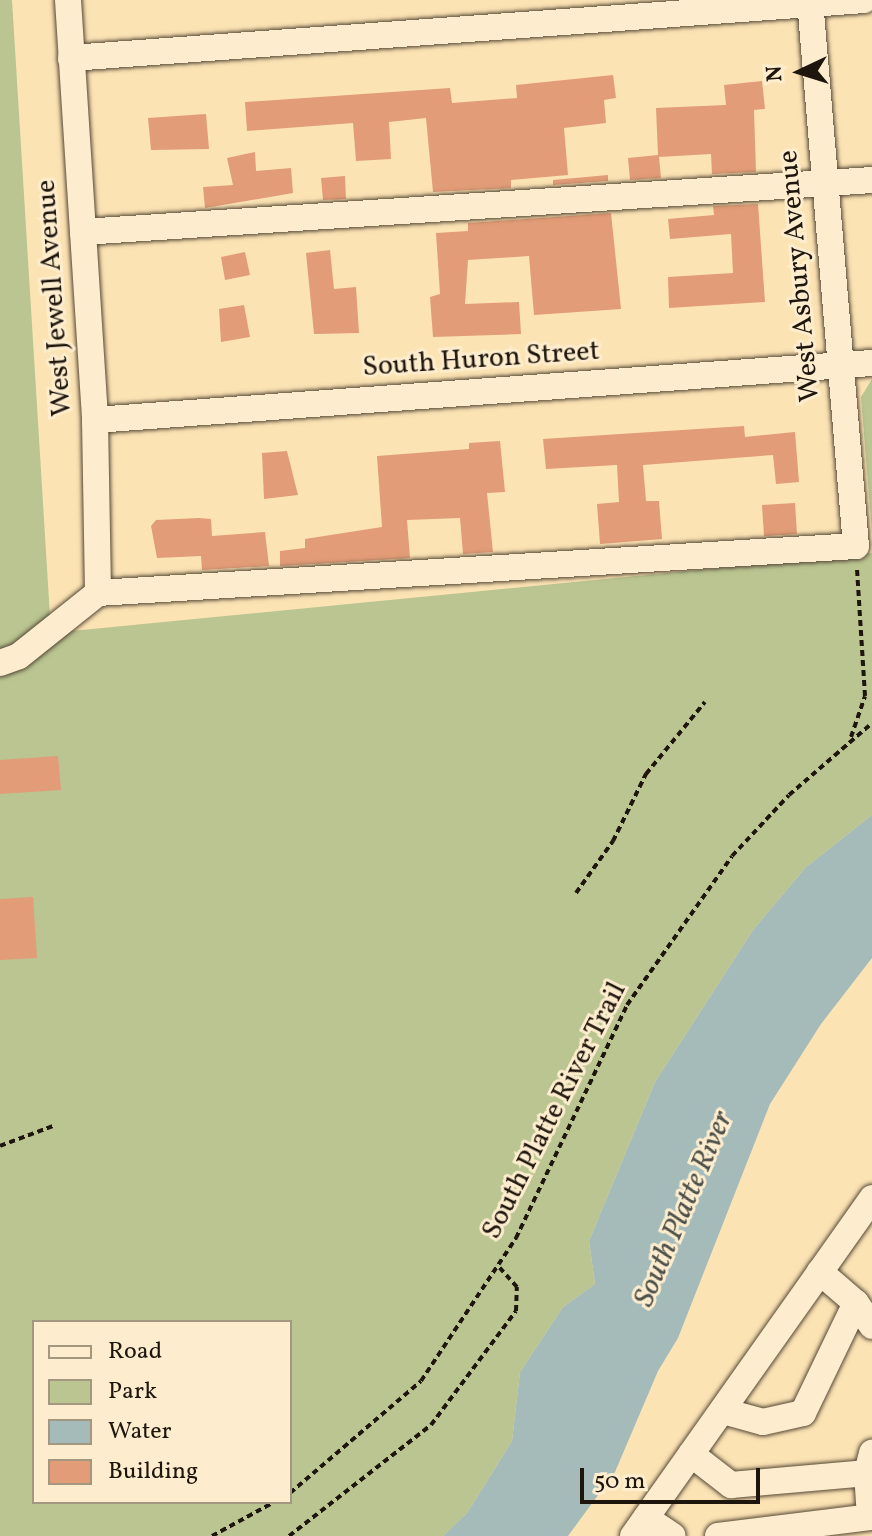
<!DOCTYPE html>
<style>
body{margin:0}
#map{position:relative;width:872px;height:1536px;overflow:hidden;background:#fce3b4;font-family:Vollkorn,serif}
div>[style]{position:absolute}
.green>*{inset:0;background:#bac591}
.water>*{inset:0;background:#a5bbb9}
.building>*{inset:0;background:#e29c77}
.path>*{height:4px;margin-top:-2px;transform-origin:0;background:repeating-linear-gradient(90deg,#1e150c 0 6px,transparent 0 10px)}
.roads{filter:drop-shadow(0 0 2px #564836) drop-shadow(0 0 2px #564836)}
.minor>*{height:26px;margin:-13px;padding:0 13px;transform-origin:13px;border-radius:13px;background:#fdedce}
span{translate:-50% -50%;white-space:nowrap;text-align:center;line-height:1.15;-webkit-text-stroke:6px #fdedce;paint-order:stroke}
.street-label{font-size:28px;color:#1e150c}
.water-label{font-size:30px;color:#4d4f49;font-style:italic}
.legend{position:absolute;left:32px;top:1320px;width:260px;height:184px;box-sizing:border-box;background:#fdedce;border:2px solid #a49780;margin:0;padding:10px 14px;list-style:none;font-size:24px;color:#1e150c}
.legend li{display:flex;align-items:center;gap:16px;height:40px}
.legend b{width:40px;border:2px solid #a49780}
.north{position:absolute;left:760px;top:32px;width:80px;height:80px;-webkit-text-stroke:6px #fdedce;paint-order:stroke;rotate:266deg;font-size:22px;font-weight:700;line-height:32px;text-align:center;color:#1e150c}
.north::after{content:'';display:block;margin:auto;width:28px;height:36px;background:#1e150c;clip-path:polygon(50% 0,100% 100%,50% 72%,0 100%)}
.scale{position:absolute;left:580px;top:1468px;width:180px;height:36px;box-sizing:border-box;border:4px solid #1e150c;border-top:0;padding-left:10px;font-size:24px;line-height:28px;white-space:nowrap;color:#1e150c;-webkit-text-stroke:6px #fdedce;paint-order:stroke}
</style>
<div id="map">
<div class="green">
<div style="clip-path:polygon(evenodd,0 0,12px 0,51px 633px,872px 553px,872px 815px,806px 867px,753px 930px,655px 1082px,589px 1241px,595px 1284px,563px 1307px,520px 1372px,512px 1441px,467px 1513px,443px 1536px,0 1536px,0 0,34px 1322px,290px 1322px,290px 1502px,34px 1502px,34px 1322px)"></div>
<div style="clip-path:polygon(872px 379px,872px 533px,861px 397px)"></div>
</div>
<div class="water">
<div style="clip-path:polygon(872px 815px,872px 958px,821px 1024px,770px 1104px,678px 1338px,658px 1371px,615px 1472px,568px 1536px,443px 1536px,467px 1513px,512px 1441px,520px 1372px,563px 1307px,595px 1284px,589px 1241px,655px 1082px,753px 930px,806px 867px)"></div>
</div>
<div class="building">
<div style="clip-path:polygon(613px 75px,616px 98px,604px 100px,606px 123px,564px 128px,568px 175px,511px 180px,511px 188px,433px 192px,426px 118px,389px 122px,391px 159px,356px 161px,353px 123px,247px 131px,245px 102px,450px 88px,452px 103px,517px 98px,516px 85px)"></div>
<div style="clip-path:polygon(762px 81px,765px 109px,754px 110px,756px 172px,712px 174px,711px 154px,659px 157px,661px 178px,630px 180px,628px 158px,658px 155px,656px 108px,726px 105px,724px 85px)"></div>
<div style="clip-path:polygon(206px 114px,209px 149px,151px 150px,148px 118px)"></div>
<div style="clip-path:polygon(255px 152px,256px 171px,291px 168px,293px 193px,205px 208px,203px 187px,233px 185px,227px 158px)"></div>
<div style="clip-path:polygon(608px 175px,608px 181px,553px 185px,553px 180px)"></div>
<div style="clip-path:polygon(345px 176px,346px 199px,323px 200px,321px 178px)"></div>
<div style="clip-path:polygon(758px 204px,765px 302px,669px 308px,668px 277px,733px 273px,731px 234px,670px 239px,668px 219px,714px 215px,713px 206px)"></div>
<div style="clip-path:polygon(611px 213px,621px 309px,534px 315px,529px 256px,468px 260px,465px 304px,519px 302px,521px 334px,433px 337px,430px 297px,440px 294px,436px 233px,468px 231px,468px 223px)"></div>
<div style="clip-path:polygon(330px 250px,334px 289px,356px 287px,359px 333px,314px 334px,306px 253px)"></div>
<div style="clip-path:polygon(245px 252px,250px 275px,225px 280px,221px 257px)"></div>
<div style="clip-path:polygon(244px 305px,250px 337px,221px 342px,219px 309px)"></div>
<div style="clip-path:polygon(744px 426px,745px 437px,795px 432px,799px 482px,776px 484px,773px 455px,643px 465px,646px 501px,659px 501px,662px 539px,600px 544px,597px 504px,619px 502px,617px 465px,546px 469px,543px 439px)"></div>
<div style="clip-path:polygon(500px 441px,505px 492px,487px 493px,493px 552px,463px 554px,460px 518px,407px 520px,410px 558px,280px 566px,280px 551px,305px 548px,305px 539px,382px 527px,377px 456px,469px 449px,469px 443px)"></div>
<div style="clip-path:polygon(287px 451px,298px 495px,264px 499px,262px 453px)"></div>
<div style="clip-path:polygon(795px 503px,797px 534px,764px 536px,762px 505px)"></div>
<div style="clip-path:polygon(199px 518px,211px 519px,212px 536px,265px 532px,269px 566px,202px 570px,201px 556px,157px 558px,151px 526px,156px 520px)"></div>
<div style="clip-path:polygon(58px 756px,61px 790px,0 794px,0 760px)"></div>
<div style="clip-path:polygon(33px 897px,37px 958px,0 960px,0 899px)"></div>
</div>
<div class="path">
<div style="left:851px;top:737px;width:43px;rotate:-71.1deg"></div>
<div style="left:865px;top:696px;width:127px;rotate:-93.6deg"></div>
<div style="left:576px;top:893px;width:64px;rotate:-54.6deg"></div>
<div style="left:613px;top:841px;width:75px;rotate:-63.8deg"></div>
<div style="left:646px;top:774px;width:93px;rotate:-50.7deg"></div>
<div style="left:0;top:1146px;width:57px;rotate:-20.7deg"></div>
<div style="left:290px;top:1493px;width:172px;rotate:-40.5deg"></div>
<div style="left:421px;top:1381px;width:172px;rotate:-56.4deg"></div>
<div style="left:516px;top:1238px;width:258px;rotate:-64.5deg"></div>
<div style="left:627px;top:1005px;width:182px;rotate:-54.8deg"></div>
<div style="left:732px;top:856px;width:83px;rotate:-46.9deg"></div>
<div style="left:789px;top:795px;width:110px;rotate:-40.9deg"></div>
<div style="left:212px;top:1536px;width:71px;rotate:-28.7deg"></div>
<div style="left:289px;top:1536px;width:180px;rotate:-38deg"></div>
<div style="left:431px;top:1425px;width:142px;rotate:-53.3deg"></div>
<div style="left:516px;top:1311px;width:24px;rotate:-88deg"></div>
<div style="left:517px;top:1287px;width:30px;rotate:-132deg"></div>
</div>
<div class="roads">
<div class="minor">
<div style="left:68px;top:0;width:421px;rotate:86.3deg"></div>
<div style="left:95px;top:420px;width:173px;rotate:89deg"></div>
<div style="left:71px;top:58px;width:795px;rotate:-4.18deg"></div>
<div style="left:83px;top:232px;width:791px;rotate:-3.77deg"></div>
<div style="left:95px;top:420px;width:779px;rotate:-4.2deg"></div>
<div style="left:0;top:663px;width:20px;rotate:-20deg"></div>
<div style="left:19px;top:656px;width:101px;rotate:-38.6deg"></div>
<div style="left:98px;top:593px;width:759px;rotate:-3.55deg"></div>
<div style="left:856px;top:546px;width:548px;rotate:-94.82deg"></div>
<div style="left:856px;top:1303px;width:28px;rotate:55deg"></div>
<div style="left:723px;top:1411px;width:41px;rotate:15.4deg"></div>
<div style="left:763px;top:1422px;width:41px;rotate:-12.7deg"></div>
<div style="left:803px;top:1413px;width:122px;rotate:-64.3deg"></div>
<div style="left:856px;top:1303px;width:48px;rotate:-139.3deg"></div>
<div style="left:691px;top:1454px;width:51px;rotate:37.8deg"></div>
<div style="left:731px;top:1485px;width:137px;rotate:-5deg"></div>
<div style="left:646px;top:1518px;width:32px;rotate:34deg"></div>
<div style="left:633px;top:1536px;width:414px;rotate:-54.7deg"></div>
<div style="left:718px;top:1536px;width:153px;rotate:-7.1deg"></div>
<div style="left:870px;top:1517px;width:44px;rotate:-93.9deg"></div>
<div style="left:867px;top:1473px;width:21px;rotate:-76deg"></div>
</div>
</div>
<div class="street-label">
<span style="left:800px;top:276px;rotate:-95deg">West Asbury Avenue</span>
<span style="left:55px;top:298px;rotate:-94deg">West Jewell Avenue</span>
<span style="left:481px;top:360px;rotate:-4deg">South Huron Street</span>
<span style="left:555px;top:1111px;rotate:-63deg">South Platte River Trail</span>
</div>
<div class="water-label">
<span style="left:684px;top:1209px;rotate:-67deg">South Platte River</span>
</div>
<ul class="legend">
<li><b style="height:10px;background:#fdedce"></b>Road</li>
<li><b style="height:22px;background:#bac591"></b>Park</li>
<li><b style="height:22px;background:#a5bbb9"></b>Water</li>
<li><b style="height:22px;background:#e29c77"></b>Building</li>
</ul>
<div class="north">N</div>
<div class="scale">50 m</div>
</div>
